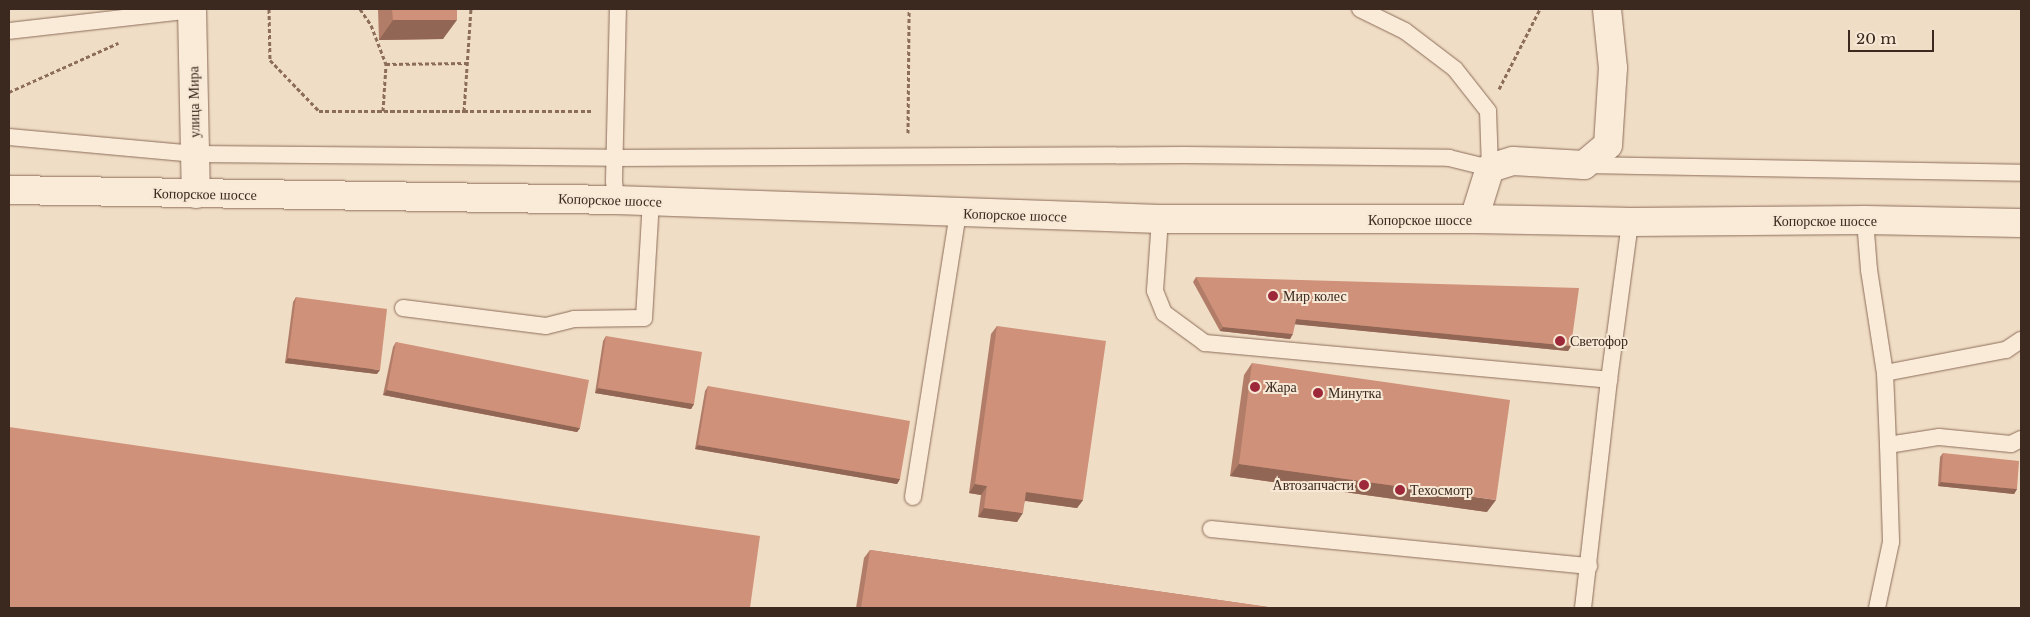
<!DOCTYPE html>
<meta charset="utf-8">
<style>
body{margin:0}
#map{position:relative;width:2030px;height:617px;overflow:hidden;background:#f0ddc5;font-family:"Libre Baskerville",serif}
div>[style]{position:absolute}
.path>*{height:3px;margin-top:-1.5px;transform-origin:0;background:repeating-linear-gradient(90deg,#8c6d5a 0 4px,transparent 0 6.5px)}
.roads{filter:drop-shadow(0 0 1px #8c6d5a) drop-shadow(0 0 1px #8c6d5a)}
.lane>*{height:16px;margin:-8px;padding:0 8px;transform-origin:8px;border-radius:8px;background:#faebd9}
.street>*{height:28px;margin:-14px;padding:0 14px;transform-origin:14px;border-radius:14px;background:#faebd9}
.secondary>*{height:28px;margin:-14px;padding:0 14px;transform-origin:14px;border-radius:14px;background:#faebd9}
.wall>*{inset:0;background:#b27d68}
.shaded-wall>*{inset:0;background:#916655}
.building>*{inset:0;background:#cf9179}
.dots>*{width:14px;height:14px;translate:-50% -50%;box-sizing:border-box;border:2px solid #f7e8d5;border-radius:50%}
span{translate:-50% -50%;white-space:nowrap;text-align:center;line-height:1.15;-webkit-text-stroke:4px #f7e8d5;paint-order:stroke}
.street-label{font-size:14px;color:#3b281e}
.poi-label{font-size:14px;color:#3b281e}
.left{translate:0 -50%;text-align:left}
.right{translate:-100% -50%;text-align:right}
.frame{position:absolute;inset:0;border:10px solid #3b281e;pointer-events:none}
.scale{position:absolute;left:1848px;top:30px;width:86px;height:22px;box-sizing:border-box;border:2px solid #3b281e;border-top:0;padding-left:6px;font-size:15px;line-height:18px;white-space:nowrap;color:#3b281e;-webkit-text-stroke:4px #f7e8d5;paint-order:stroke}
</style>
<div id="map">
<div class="path">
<div style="left:269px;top:9px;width:51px;rotate:88.9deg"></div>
<div style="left:270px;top:60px;width:71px;rotate:46.1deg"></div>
<div style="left:319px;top:111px;width:145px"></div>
<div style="left:464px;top:111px;width:102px;rotate:-86.1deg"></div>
<div style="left:360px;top:9px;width:19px;rotate:55deg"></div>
<div style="left:371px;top:25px;width:42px;rotate:69deg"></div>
<div style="left:386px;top:64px;width:81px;rotate:-0.7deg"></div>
<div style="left:1499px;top:89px;width:90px;rotate:-62.9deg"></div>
<div style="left:9px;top:92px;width:120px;rotate:-24.2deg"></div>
<div style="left:383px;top:111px;width:47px;rotate:-86.3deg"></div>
<div style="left:464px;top:111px;width:129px"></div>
<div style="left:908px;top:133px;width:124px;rotate:-89.5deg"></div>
</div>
<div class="roads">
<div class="lane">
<div style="left:9px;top:31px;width:184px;rotate:-6.5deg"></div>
<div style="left:9px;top:137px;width:187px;rotate:5.2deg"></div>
<div style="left:195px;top:154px;width:419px;rotate:0.5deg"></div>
<div style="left:614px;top:158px;width:570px;rotate:-0.3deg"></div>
<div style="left:1184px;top:155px;width:265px;rotate:0.6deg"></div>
<div style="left:1449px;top:158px;width:42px;rotate:13.7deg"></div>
<div style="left:1490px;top:168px;width:57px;rotate:-92deg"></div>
<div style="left:1488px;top:111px;width:53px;rotate:-128.2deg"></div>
<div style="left:1455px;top:69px;width:63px;rotate:-142.8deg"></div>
<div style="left:1405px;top:31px;width:50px;rotate:-153.9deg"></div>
<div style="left:1584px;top:165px;width:437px;rotate:1deg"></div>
<div style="left:616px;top:200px;width:19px;rotate:-96deg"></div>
<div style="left:614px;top:181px;width:172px;rotate:-88.7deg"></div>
<div style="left:1160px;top:219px;width:72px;rotate:94deg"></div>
<div style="left:1155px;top:291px;width:24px;rotate:68deg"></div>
<div style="left:1164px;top:313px;width:51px;rotate:36.2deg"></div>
<div style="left:1205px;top:343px;width:406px;rotate:5.2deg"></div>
<div style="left:1865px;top:220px;width:50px;rotate:85.4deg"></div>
<div style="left:1869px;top:270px;width:104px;rotate:81.2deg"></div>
<div style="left:1885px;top:373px;width:72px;rotate:87.6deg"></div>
<div style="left:1888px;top:445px;width:97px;rotate:88.2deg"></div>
<div style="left:1891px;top:542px;width:67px;rotate:102deg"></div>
<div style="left:403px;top:308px;width:144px;rotate:7.2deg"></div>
<div style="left:546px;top:326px;width:29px;rotate:-14deg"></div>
<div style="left:574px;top:319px;width:70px;rotate:-0.8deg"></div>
<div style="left:644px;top:318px;width:117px;rotate:-86.6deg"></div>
<div style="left:1885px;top:373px;width:123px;rotate:-10.8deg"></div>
<div style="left:2006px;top:350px;width:18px;rotate:-34deg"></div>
<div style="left:1888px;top:445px;width:52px;rotate:-8.9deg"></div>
<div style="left:1939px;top:437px;width:72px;rotate:5.6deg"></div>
<div style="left:2011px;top:444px;width:11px;rotate:-27deg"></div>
<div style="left:913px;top:497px;width:288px;rotate:-81deg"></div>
<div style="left:1211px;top:529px;width:380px;rotate:5.6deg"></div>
<div style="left:1583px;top:608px;width:229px;rotate:-83.5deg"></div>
<div style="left:1609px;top:380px;width:159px;rotate:-82.4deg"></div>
</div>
<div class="street">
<div style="left:192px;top:9px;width:185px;rotate:88.8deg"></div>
<div style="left:1474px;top:219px;width:53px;rotate:-72.6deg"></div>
<div style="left:1490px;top:168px;width:24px;rotate:-17deg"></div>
<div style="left:1513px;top:161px;width:71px;rotate:3.2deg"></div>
<div style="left:1584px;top:165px;width:31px;rotate:-40deg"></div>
<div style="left:1608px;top:145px;width:77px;rotate:-86.3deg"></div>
<div style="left:1613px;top:68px;width:59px;rotate:-95.8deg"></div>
</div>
<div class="secondary">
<div style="left:9px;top:190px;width:607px;rotate:0.94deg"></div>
<div style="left:616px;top:200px;width:544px;rotate:2deg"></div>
<div style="left:1160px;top:219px;width:314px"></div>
<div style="left:1474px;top:219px;width:156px;rotate:1.1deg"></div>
<div style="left:1630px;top:222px;width:235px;rotate:-0.5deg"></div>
<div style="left:1865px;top:220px;width:156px;rotate:1.1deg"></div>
</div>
</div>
<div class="wall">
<div style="clip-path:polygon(378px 9px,457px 9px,443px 39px,379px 40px)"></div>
<div style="clip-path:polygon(1196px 277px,1571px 346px,1568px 351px,1295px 324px,1290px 339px,1220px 331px,1193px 282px)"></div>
<div style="clip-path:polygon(296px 297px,377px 374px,285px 363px,293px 302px)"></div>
<div style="clip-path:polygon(997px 326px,1083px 500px,1077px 508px,1025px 501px,1017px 522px,978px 517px,981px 495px,969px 493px,991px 334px)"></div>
<div style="clip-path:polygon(606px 336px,694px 404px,691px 409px,595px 393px,603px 341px)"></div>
<div style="clip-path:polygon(396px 342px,580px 428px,577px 432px,383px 395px,393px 347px)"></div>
<div style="clip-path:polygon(1252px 363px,1487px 512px,1230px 476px,1244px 375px)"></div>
<div style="clip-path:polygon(708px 386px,900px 479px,897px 484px,695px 449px,705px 391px)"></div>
<div style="clip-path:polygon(1943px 453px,2017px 489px,2014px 494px,1938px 486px,1940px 457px)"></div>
<div style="clip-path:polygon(870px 550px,1275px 608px,856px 608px,864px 558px)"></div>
</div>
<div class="shaded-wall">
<div style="clip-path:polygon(393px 20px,457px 20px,443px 39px,379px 40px)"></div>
<div style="clip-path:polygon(1296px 319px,1571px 346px,1568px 351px,1292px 324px)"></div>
<div style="clip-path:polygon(1223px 327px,1293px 334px,1290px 339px,1220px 331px)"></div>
<div style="clip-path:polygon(288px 358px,380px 370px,377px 374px,285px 363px)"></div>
<div style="clip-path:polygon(598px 388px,694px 404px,691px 409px,595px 393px)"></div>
<div style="clip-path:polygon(387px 390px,580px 428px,577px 432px,383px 395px)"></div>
<div style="clip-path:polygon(698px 445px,900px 479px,897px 484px,695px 449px)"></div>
<div style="clip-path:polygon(1239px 464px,1496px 500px,1487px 512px,1230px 476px)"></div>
<div style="clip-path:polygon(1941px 482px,2017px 489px,2014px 494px,1938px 486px)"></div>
<div style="clip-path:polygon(975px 484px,987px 486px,981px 495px,969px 493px)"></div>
<div style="clip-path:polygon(1026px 492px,1083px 500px,1077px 508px,1020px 500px)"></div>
<div style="clip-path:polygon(984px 508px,1023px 513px,1017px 522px,978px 517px)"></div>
</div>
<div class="building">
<div style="clip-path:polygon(392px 9px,457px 9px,457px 20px,393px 20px)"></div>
<div style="clip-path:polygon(1196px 277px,1579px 288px,1571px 346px,1296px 319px,1293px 334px,1223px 327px)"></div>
<div style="clip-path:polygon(296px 297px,387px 309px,380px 370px,288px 358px)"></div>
<div style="clip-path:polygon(997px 326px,1106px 341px,1083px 500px,1026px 492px,1023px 513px,984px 508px,987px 486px,975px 484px)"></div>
<div style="clip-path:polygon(606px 336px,702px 352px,694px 404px,598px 388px)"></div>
<div style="clip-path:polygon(396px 342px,589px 380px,580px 428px,387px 390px)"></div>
<div style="clip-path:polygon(1252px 363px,1510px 400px,1496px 500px,1239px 464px)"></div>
<div style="clip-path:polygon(708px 386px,910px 421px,900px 479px,698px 445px)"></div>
<div style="clip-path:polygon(9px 427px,760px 536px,750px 608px,9px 608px)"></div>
<div style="clip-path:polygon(1943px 453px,2019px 461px,2017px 489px,1941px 482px)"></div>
<div style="clip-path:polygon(870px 550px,1275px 608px,861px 608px)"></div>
</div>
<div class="dots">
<div style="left:1273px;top:296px;background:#9d2839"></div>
<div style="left:1560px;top:341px;background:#9d2839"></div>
<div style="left:1255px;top:387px;background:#9d2839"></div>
<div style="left:1318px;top:393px;background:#9d2839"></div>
<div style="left:1364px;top:485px;background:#9d2839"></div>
<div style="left:1400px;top:490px;background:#9d2839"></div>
</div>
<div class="street-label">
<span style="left:194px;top:102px;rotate:-91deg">улица Мира</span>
<span style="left:205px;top:194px;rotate:1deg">Копорское шоссе</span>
<span style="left:610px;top:200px;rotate:2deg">Копорское шоссе</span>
<span style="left:1015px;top:215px;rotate:2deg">Копорское шоссе</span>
<span style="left:1420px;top:220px">Копорское шоссе</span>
<span style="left:1825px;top:221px">Копорское шоссе</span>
</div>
<div class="poi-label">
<span class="left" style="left:1283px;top:296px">Мир колес</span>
<span class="left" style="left:1570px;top:341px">Светофор</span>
<span class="left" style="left:1265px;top:387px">Жара</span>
<span class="left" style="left:1328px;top:393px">Минутка</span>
<span class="right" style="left:1354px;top:485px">Автозапчасти</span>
<span class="left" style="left:1410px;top:490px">Техосмотр</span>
</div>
<div class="frame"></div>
<div class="scale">20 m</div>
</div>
